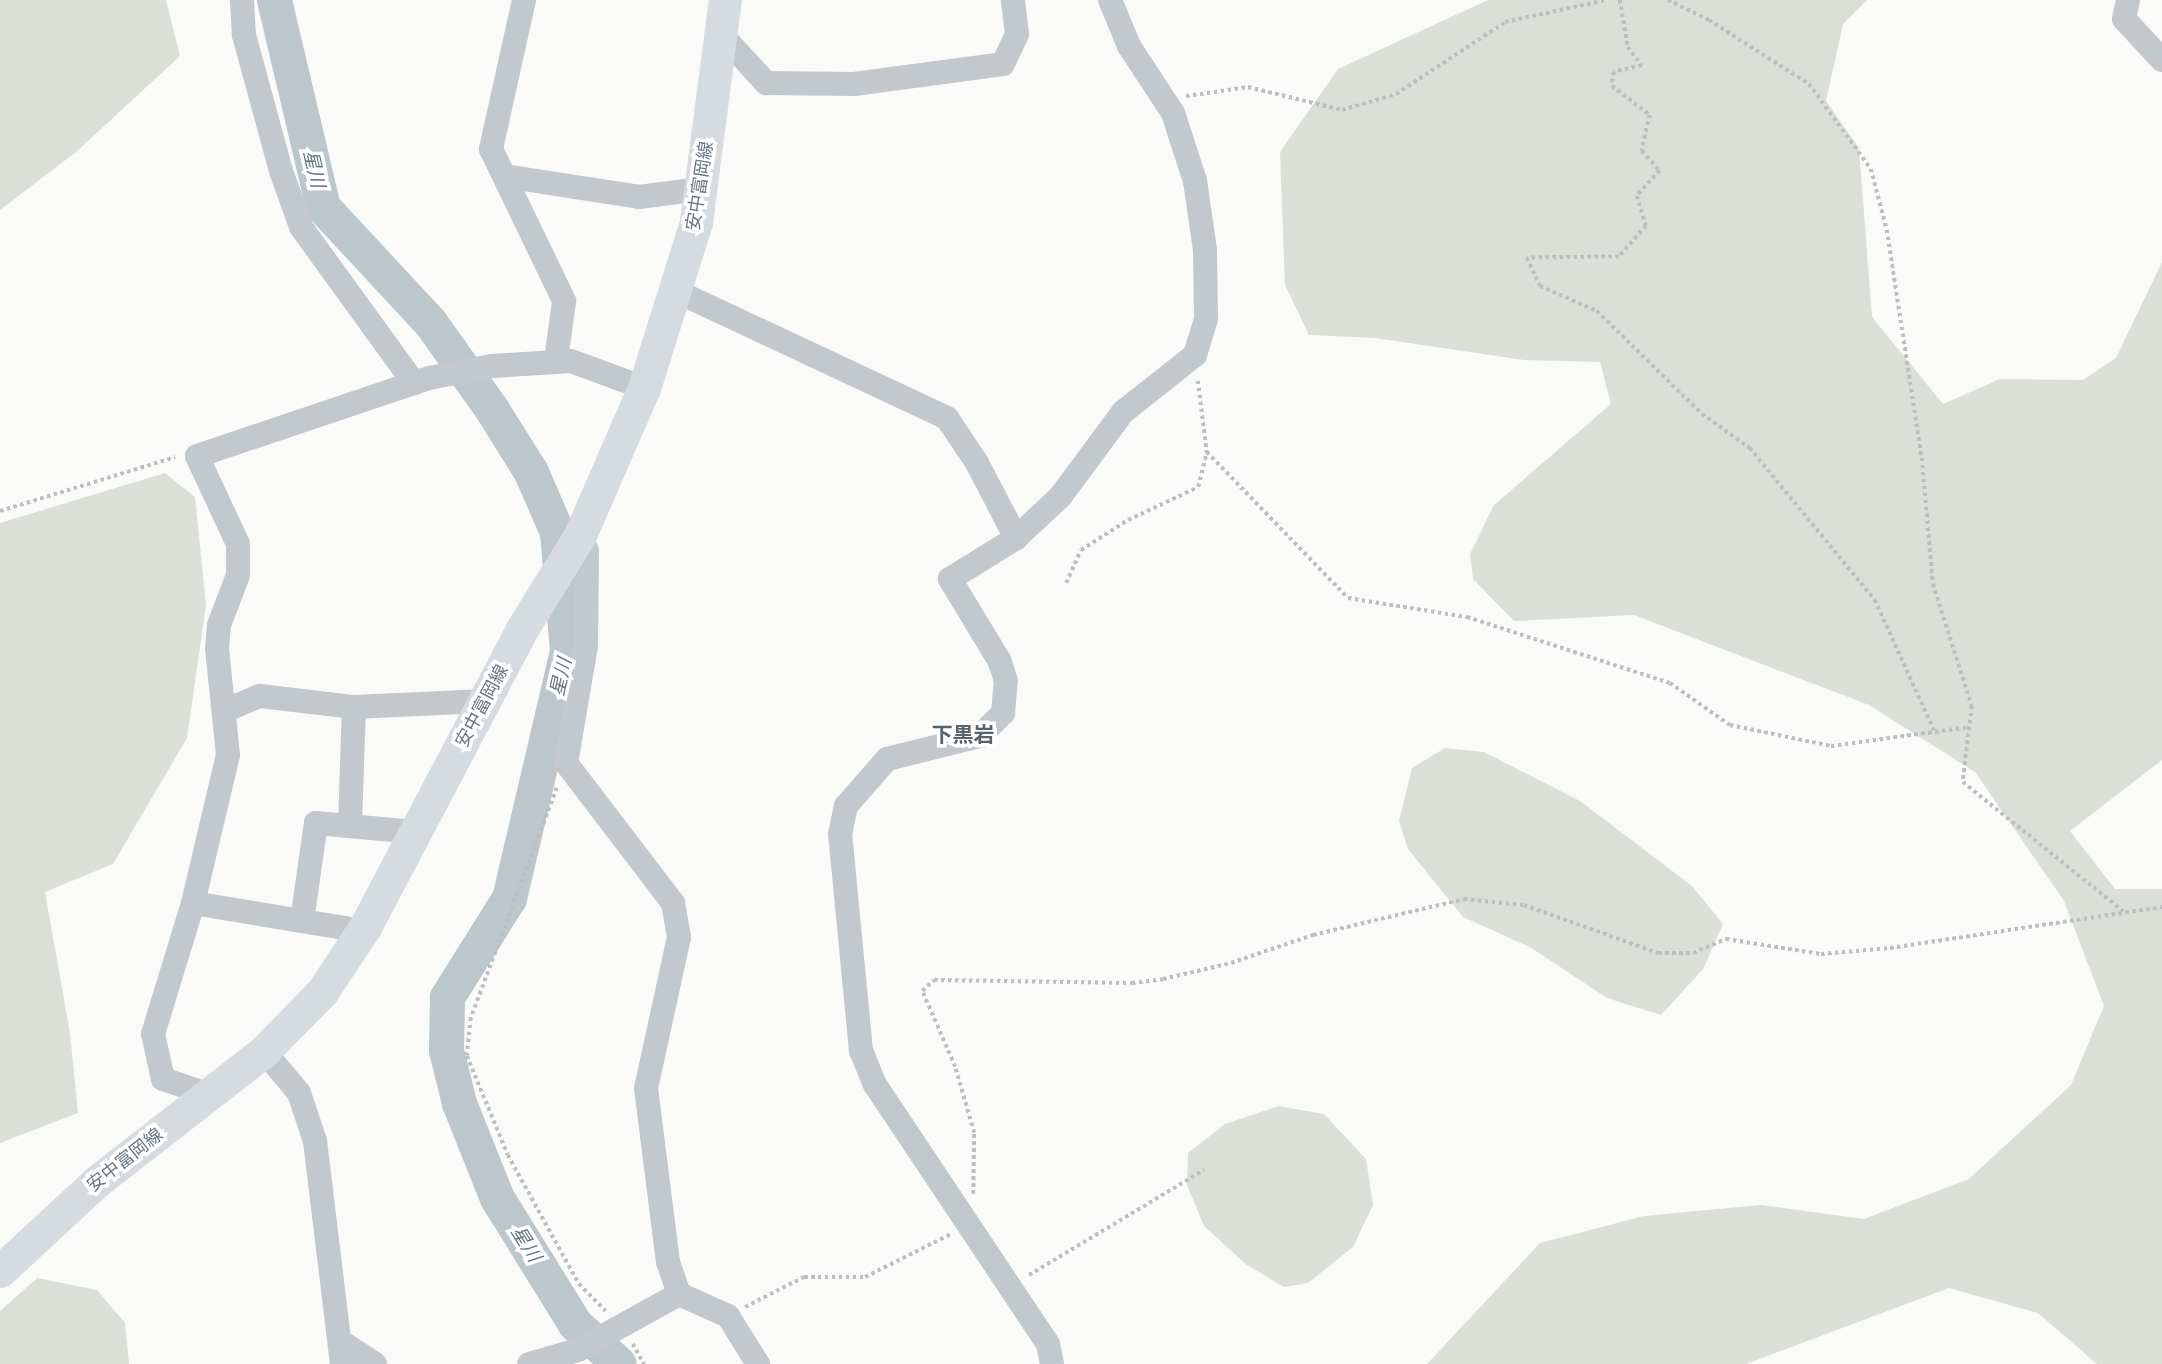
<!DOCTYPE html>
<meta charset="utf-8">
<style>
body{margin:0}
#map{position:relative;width:2162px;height:1364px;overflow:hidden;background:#fafaf8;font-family:Raleway,"Noto Sans JP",sans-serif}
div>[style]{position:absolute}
.green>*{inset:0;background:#dadfd7}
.river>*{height:35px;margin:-17.5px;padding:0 17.5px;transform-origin:17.5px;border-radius:17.5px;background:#bbc7cb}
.path>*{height:3.5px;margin-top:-1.75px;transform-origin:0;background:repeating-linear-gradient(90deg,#bbbfc2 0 3.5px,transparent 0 7px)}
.minor>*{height:24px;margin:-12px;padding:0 12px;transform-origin:12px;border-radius:12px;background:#c3c8cc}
.secondary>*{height:33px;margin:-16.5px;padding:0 16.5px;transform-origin:16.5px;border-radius:16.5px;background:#d6dbdf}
span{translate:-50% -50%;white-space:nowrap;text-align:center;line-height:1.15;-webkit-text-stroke:7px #fff;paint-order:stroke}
.street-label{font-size:18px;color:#657683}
.water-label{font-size:19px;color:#60757c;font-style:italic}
.quarter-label{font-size:21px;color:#57646e;font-weight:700}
</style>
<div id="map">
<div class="green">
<div style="clip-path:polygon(0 0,166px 0,180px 56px,76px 152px,0 210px)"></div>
<div style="clip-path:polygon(1488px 0,1867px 0,1843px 24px,1826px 101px,1859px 148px,1872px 317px,1943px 404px,2000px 379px,2083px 380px,2116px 358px,2162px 262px,2162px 760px,2070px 831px,2115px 889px,2162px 889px,2162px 1364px,2097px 1364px,2038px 1313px,1949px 1288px,1746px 1364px,1427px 1364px,1540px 1243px,1644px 1216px,1761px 1205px,1864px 1219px,1969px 1179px,2071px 1085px,2104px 1006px,2064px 901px,1975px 772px,1869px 705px,1634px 615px,1514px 621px,1473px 579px,1470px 554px,1494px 505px,1611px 404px,1600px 362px,1524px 360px,1375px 338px,1309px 335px,1285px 285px,1280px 152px,1338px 69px)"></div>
<div style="clip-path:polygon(165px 473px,195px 497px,206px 605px,187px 738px,113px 864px,45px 892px,70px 1033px,78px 1113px,0 1143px,0 523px)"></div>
<div style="clip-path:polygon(1445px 748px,1484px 752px,1580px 801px,1692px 886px,1723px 924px,1703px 969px,1661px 1015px,1607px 998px,1530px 947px,1463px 917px,1408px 849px,1399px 821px,1412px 768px)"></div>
<div style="clip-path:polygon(1279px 1106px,1324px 1114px,1366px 1159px,1373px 1205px,1353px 1247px,1308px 1283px,1284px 1287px,1247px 1265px,1204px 1226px,1187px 1185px,1188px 1153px,1225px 1124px)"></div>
<div style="clip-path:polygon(37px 1278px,97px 1290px,125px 1323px,129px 1364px,0 1364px,0 1311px)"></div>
</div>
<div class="river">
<div style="left:274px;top:0;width:213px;rotate:76.7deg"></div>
<div style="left:323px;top:207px;width:157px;rotate:47.1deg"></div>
<div style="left:430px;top:322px;width:105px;rotate:54.7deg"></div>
<div style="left:491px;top:408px;width:75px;rotate:58deg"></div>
<div style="left:531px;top:472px;width:65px;rotate:66.6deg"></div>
<div style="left:557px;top:532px;width:119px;rotate:85.2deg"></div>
<div style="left:567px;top:651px;width:254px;rotate:103.2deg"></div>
<div style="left:509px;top:898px;width:117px;rotate:122.1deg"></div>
<div style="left:447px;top:997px;width:53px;rotate:91.1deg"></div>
<div style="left:446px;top:1050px;width:55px;rotate:76.2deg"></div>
<div style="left:459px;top:1103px;width:102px;rotate:68.2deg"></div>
<div style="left:497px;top:1198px;width:148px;rotate:58.2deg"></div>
<div style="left:575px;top:1324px;width:59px;rotate:42.3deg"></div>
</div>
<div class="path">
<div style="left:1620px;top:0;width:48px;rotate:80.3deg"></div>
<div style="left:1628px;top:47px;width:24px;rotate:54deg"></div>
<div style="left:1642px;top:66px;width:29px;rotate:168deg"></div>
<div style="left:1614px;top:72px;width:14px;rotate:98deg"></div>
<div style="left:1612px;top:86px;width:48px;rotate:37.3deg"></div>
<div style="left:1650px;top:115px;width:37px;rotate:103deg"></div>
<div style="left:1642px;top:151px;width:27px;rotate:48deg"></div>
<div style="left:1660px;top:171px;width:34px;rotate:133deg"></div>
<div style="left:1637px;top:196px;width:31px;rotate:73deg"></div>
<div style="left:1646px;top:226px;width:41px;rotate:131.1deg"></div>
<div style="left:1619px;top:257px;width:92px;rotate:179.4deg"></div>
<div style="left:1527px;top:258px;width:31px;rotate:65deg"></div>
<div style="left:1540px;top:286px;width:62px;rotate:23.7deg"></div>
<div style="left:1597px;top:311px;width:147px;rotate:44.4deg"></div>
<div style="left:1702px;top:414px;width:59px;rotate:35.3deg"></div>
<div style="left:1750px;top:448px;width:197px;rotate:50.6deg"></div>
<div style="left:1875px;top:600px;width:145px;rotate:65.6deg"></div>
<div style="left:1668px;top:0;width:46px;rotate:26deg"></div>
<div style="left:1709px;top:20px;width:119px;rotate:32.6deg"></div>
<div style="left:1809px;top:84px;width:105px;rotate:53.9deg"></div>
<div style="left:1871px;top:169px;width:63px;rotate:75.3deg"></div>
<div style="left:1887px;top:230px;width:231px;rotate:81.3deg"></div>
<div style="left:1922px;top:458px;width:126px;rotate:85deg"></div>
<div style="left:1933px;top:584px;width:128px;rotate:72.3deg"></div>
<div style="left:1972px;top:706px;width:77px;rotate:96.8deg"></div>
<div style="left:1963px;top:782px;width:206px;rotate:38.9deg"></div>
<div style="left:1186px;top:96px;width:63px;rotate:-8.3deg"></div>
<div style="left:1248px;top:87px;width:97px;rotate:13.7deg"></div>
<div style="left:1342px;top:110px;width:56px;rotate:-16.5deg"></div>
<div style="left:1396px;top:94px;width:131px;rotate:-33.4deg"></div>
<div style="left:1505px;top:22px;width:103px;rotate:-12.3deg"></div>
<div style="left:1198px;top:381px;width:72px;rotate:82.8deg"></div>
<div style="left:1207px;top:452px;width:203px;rotate:46deg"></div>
<div style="left:1348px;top:598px;width:121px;rotate:9.1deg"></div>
<div style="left:1467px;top:617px;width:213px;rotate:18deg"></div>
<div style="left:1670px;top:683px;width:73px;rotate:35deg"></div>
<div style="left:1730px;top:725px;width:103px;rotate:11.7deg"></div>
<div style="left:1831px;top:746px;width:140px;rotate:-7.8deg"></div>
<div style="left:0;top:511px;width:183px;rotate:-17.1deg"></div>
<div style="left:1066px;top:583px;width:36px;rotate:-66deg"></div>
<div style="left:1081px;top:550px;width:56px;rotate:-32.6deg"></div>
<div style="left:1128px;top:520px;width:77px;rotate:-25.2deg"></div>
<div style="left:1198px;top:487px;width:36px;rotate:-76deg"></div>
<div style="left:557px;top:788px;width:246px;rotate:110.5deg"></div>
<div style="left:471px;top:1018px;width:38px;rotate:96deg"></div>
<div style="left:467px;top:1056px;width:107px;rotate:67.5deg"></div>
<div style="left:508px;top:1155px;width:147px;rotate:61.2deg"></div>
<div style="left:579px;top:1284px;width:38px;rotate:45deg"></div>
<div style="left:973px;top:1194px;width:61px;rotate:-89.1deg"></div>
<div style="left:974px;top:1133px;width:69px;rotate:-106.1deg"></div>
<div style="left:955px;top:1067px;width:83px;rotate:-113.5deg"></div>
<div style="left:922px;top:991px;width:16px;rotate:-43deg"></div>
<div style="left:934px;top:980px;width:198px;rotate:0.9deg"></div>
<div style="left:1132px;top:983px;width:31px;rotate:-7deg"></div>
<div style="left:1163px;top:979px;width:70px;rotate:-13.2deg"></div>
<div style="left:1231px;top:963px;width:87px;rotate:-18.9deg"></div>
<div style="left:1313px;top:935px;width:155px;rotate:-13.4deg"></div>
<div style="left:1464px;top:899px;width:60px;rotate:5.7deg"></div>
<div style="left:1524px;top:905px;width:142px;rotate:19.7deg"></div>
<div style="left:1658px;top:953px;width:35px"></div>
<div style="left:1693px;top:953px;width:36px;rotate:-23deg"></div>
<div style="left:1726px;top:939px;width:96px;rotate:9deg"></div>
<div style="left:1821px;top:954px;width:69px;rotate:-5deg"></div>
<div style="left:1890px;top:948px;width:275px;rotate:-8.6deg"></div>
<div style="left:1029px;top:1275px;width:204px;rotate:-31deg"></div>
<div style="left:745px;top:1307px;width:66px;rotate:-27deg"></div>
<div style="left:804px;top:1277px;width:61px"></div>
<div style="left:865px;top:1277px;width:96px;rotate:-26.6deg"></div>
<div style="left:633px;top:1344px;width:23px;rotate:61deg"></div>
</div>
<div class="minor">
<div style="left:242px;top:0;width:35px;rotate:87deg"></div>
<div style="left:244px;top:35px;width:141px;rotate:74.8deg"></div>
<div style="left:281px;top:171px;width:59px;rotate:70.3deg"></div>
<div style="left:301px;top:227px;width:193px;rotate:54.1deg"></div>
<div style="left:524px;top:0;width:153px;rotate:102.5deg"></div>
<div style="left:491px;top:149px;width:169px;rotate:64.3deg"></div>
<div style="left:564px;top:301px;width:61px;rotate:97.6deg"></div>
<div style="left:2128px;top:0;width:19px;rotate:102deg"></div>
<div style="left:2124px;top:19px;width:56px;rotate:47.2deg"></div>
<div style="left:721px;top:34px;width:67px;rotate:47.4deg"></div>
<div style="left:766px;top:83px;width:88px;rotate:0.7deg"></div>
<div style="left:854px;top:84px;width:150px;rotate:-7.6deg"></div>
<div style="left:1003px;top:64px;width:33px;rotate:-65deg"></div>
<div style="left:1017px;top:34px;width:34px;rotate:-97deg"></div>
<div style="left:504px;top:176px;width:137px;rotate:8.8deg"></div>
<div style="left:639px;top:197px;width:63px;rotate:-7.4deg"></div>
<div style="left:676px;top:291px;width:299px;rotate:25.1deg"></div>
<div style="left:947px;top:418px;width:54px;rotate:56.3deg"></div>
<div style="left:977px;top:463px;width:85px;rotate:62.5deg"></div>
<div style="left:580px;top:535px;width:17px;rotate:66deg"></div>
<div style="left:587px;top:551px;width:95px;rotate:90.6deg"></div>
<div style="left:586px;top:646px;width:119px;rotate:99.7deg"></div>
<div style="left:566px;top:763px;width:176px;rotate:52.6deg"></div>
<div style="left:673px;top:903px;width:35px;rotate:80deg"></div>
<div style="left:679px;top:937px;width:155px;rotate:102.3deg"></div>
<div style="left:646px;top:1088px;width:175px;rotate:82.8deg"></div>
<div style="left:668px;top:1262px;width:34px;rotate:71deg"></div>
<div style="left:679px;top:1294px;width:54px;rotate:24.2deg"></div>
<div style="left:728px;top:1316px;width:57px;rotate:58deg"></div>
<div style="left:224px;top:711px;width:39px;rotate:-23deg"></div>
<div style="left:260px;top:696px;width:95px;rotate:6.7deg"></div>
<div style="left:354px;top:707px;width:131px;rotate:-2.6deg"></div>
<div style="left:350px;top:826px;width:119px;rotate:-88.1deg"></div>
<div style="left:193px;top:903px;width:171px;rotate:9.4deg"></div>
<div style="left:302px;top:921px;width:99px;rotate:-81.9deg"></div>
<div style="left:316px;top:823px;width:99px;rotate:5.2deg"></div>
<div style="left:264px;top:1051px;width:55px;rotate:50.2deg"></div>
<div style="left:299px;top:1093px;width:51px;rotate:71.6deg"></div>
<div style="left:315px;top:1141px;width:225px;rotate:83.1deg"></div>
<div style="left:210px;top:1095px;width:50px;rotate:-161.2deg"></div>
<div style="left:163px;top:1079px;width:46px;rotate:-102.5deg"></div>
<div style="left:153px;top:1034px;width:137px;rotate:-73deg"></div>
<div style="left:193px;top:903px;width:152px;rotate:-76.7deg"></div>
<div style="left:228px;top:755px;width:108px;rotate:-95.9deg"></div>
<div style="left:217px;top:648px;width:23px;rotate:-85deg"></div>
<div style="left:219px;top:625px;width:53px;rotate:-69.2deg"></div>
<div style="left:238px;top:575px;width:31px;rotate:-90deg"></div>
<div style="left:238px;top:544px;width:97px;rotate:-115deg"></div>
<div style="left:197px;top:456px;width:245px;rotate:-18.6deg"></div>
<div style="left:429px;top:378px;width:64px;rotate:-10.8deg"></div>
<div style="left:492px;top:366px;width:79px;rotate:-3.6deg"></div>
<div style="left:571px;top:361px;width:78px;rotate:20.3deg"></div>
<div style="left:340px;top:1341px;width:42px;rotate:33.3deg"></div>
<div style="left:529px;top:1364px;width:51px;rotate:-15.9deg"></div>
<div style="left:578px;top:1350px;width:115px;rotate:-29deg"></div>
<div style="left:1052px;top:1364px;width:20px;rotate:-101deg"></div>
<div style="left:1048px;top:1344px;width:311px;rotate:-123.7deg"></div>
<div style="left:875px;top:1085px;width:37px;rotate:-112deg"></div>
<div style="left:861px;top:1051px;width:218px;rotate:-95.5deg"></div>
<div style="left:840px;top:834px;width:29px;rotate:-78deg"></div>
<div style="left:846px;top:806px;width:62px;rotate:-48.9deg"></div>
<div style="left:887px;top:759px;width:96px;rotate:-13.9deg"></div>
<div style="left:980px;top:736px;width:33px;rotate:-45deg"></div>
<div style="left:1003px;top:713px;width:32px;rotate:-85deg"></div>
<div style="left:1006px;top:681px;width:22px;rotate:-108deg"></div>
<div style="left:999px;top:660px;width:95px;rotate:-121.2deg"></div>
<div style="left:950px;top:579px;width:78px;rotate:-31.8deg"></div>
<div style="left:1016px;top:538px;width:60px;rotate:-43deg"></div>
<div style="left:1060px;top:497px;width:106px;rotate:-53.5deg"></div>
<div style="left:1123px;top:412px;width:92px;rotate:-38.4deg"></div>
<div style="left:1195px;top:355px;width:38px;rotate:-73deg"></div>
<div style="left:1206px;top:319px;width:69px;rotate:-90.8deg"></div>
<div style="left:1205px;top:250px;width:70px;rotate:-98.2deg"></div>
<div style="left:1195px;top:181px;width:71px;rotate:-107.9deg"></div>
<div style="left:1173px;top:113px;width:80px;rotate:-123.3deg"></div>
<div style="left:1129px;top:46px;width:50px;rotate:-112.4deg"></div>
</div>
<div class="secondary">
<div style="left:0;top:1271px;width:131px;rotate:-42.8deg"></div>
<div style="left:96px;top:1182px;width:213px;rotate:-37.9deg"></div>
<div style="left:264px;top:1051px;width:83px;rotate:-45.5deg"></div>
<div style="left:322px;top:992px;width:78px;rotate:-56.5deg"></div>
<div style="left:365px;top:927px;width:337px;rotate:-62.2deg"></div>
<div style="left:522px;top:629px;width:110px;rotate:-58.3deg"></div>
<div style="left:580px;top:535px;width:160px;rotate:-66.5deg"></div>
<div style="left:644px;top:388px;width:174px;rotate:-72.6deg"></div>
<div style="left:696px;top:222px;width:224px;rotate:-82.6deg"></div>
</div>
<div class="street-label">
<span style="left:700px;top:186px;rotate:-81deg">安中富岡線</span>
<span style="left:482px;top:706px;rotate:-62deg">安中富岡線</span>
<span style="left:125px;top:1160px;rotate:-38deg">安中富岡線</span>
</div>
<div class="water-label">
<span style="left:314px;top:169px;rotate:77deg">星川</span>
<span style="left:561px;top:677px;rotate:-77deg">星川</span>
<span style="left:526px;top:1244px;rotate:58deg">星川</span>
</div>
<div class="quarter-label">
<span style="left:963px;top:735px">下黒岩</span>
</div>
</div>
